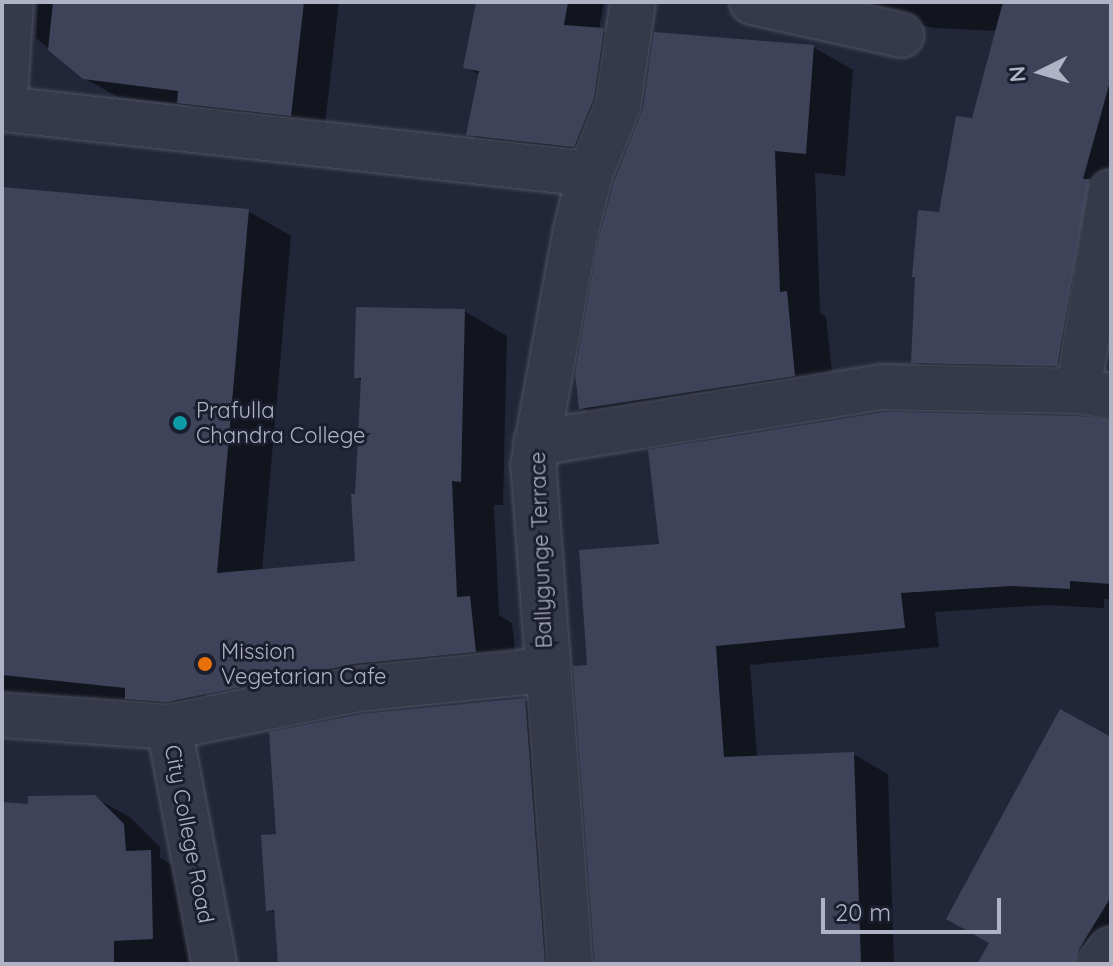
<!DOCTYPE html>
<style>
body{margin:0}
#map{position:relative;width:1113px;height:966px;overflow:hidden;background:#222639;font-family:Quicksand,sans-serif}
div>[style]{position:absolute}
.shadow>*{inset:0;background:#0007}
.building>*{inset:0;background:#3e4359}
.roads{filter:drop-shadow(0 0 2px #505364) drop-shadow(0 0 2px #505364)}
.minor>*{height:44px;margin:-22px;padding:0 22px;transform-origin:22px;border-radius:22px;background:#353949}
.dots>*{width:22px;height:22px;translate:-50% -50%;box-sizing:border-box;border:4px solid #1b1e2e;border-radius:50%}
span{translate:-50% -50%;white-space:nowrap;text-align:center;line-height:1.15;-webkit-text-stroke:6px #1b1e2e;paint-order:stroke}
.poi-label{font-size:22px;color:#b0b3c5}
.left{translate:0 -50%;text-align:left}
.street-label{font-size:22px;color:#b0b3c5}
.frame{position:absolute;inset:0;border:4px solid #b0b3c5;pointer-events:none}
.north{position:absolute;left:1001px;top:32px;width:80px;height:80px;-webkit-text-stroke:6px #1b1e2e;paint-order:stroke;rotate:265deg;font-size:22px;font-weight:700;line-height:32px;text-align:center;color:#b0b3c5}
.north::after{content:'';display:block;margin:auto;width:28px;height:36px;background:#b0b3c5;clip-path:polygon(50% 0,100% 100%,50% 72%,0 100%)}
.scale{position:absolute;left:821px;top:898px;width:180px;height:36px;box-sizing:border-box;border:4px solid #b0b3c5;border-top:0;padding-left:10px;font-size:24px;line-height:28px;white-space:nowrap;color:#b0b3c5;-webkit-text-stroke:6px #1b1e2e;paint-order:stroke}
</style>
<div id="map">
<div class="shadow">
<div style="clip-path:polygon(38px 2px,339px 2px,324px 133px,212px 121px,185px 105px,118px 97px,84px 78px,36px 38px)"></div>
<div style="clip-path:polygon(476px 2px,604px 2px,599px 29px,636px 49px,607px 165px,501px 153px,469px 134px,480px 75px,466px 67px)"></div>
<div style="clip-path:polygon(845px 2px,1111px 2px,1111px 267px,1091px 384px,948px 382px,913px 361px,941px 214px,973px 121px,997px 31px,934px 28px,862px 12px)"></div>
<div style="clip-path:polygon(813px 47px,853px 70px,845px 176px,815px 173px,820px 313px,826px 317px,835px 398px,621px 431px,581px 407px)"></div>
<div style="clip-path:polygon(2px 189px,248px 211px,291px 236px,262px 571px,357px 562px,363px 381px,356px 377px,464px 311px,507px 336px,503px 505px,494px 505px,499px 615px,512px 623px,518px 676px,294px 709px,251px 684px,205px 671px,207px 716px,2px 709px)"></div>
<div style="clip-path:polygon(1111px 422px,1111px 599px,1104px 599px,1104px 608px,1047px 605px,935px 612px,939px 647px,750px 665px,757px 757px,853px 754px,888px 774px,894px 964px,597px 964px,589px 667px,661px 546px)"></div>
<div style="clip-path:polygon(525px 701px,560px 721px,578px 964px,280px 964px,277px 914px,268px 909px,278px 836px)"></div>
<div style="clip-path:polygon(1111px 739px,1111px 964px,980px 964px)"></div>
<div style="clip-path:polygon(94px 797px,131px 818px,160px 847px,160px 858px,187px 873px,189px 964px,2px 964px,2px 804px,30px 806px)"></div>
</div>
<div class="building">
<div style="clip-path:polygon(53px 2px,304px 2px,291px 116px,177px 103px,178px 91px,83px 79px,48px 50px)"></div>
<div style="clip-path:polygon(476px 2px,568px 2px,564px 25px,604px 28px,594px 98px,574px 147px,466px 135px,479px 71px,463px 68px)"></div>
<div style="clip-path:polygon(1003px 2px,1111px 2px,1111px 78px,1083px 179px,1090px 179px,1057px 366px,911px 363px,915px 277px,912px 277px,918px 210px,939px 212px,956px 116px,972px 118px)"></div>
<div style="clip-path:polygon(654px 32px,814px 45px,806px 154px,775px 151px,780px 292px,787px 291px,795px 376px,579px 409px,575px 374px,599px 239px,614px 182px,643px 109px)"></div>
<div style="clip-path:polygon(2px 187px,249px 209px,217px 573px,355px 561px,351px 494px,355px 494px,361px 378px,354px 378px,356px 307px,465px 309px,461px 482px,452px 481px,457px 597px,470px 596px,476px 652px,353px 664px,167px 702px,125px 699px,125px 688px,2px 675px)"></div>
<div style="clip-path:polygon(885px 412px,1076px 416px,1111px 420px,1111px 584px,1070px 581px,1070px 589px,1011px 586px,901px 593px,905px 628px,716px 646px,724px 757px,854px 752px,861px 964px,595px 964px,573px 666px,587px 665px,579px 550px,659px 544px,648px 450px)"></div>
<div style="clip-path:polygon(525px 698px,545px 964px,278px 964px,274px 910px,266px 911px,261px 835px,276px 834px,269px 732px,362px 714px)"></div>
<div style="clip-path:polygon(1060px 709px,1111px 737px,1111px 897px,1079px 949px,1075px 964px,977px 964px,989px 943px,946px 919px)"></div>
<div style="clip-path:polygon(95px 795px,124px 824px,126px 851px,151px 850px,153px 939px,114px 941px,114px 964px,2px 964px,2px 802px,28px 804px,28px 796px)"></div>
</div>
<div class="roads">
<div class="minor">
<div style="left:11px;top:2px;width:107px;rotate:93.7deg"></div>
<div style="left:4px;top:109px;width:590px;rotate:6.33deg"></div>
<div style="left:752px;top:2px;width:153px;rotate:12.5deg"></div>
<div style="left:1078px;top:391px;width:202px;rotate:-80.6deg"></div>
<div style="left:536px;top:443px;width:351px;rotate:-9.2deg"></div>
<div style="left:883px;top:387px;width:195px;rotate:1.2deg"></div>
<div style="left:1078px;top:391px;width:33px;rotate:9deg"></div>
<div style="left:2px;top:715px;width:167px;rotate:4.1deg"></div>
<div style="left:169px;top:727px;width:241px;rotate:79.2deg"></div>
<div style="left:169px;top:727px;width:193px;rotate:-11.4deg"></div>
<div style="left:358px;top:689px;width:189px;rotate:-5.8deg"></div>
<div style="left:570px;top:964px;width:499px;rotate:-94.2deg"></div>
<div style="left:533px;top:466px;width:236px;rotate:-79.7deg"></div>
<div style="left:575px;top:234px;width:62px;rotate:-76deg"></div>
<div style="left:590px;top:174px;width:74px;rotate:-67.9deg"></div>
<div style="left:618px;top:105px;width:104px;rotate:-81.7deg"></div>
<div style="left:1099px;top:964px;width:19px;rotate:-51deg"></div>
</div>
</div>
<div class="dots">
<div style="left:180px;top:423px;background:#0f9aa8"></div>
<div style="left:205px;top:664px;background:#e8710a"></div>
</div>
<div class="poi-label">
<span class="left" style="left:196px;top:423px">Prafulla<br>Chandra College</span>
<span class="left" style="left:221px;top:664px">Mission<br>Vegetarian Cafe</span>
</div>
<div class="street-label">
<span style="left:541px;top:550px;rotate:-92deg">Ballygunge Terrace</span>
<span style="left:189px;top:834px;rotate:79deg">City College Road</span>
</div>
<div class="frame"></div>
<div class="north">N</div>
<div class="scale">20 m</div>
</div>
